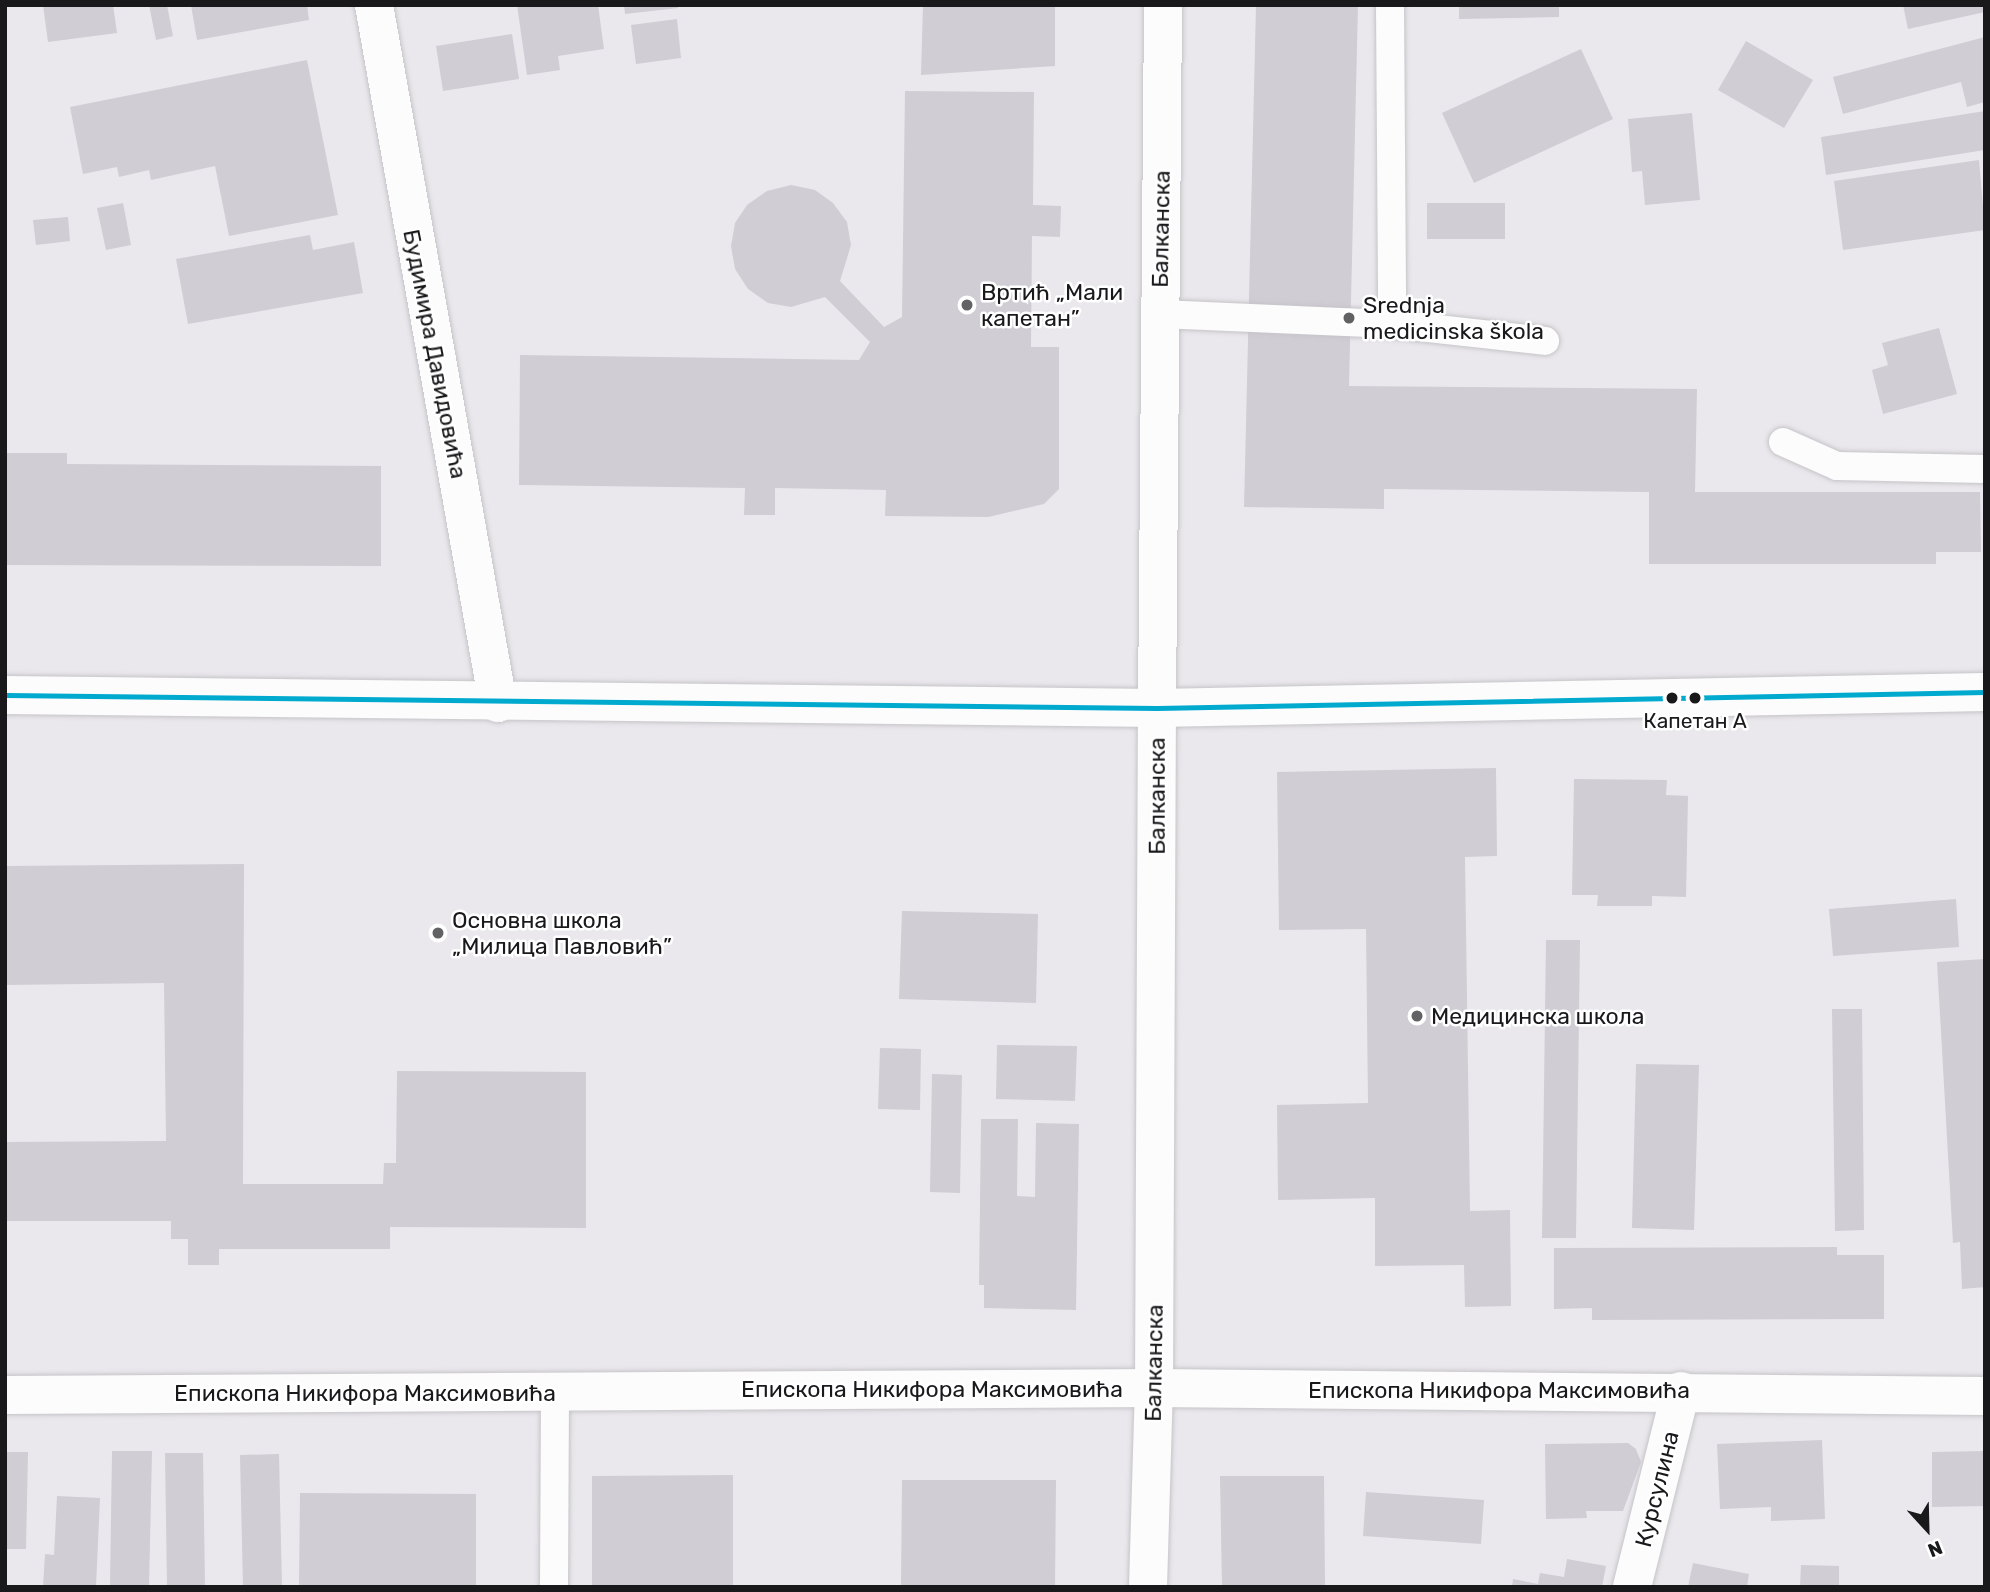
<!DOCTYPE html>
<meta charset="utf-8">
<style>
body{margin:0}
#map{position:relative;width:1990px;height:1592px;overflow:hidden;background:#eae8ed;font-family:Rubik,sans-serif}
div>[style]{position:absolute}
.building>*{inset:0;background:#d0cdd5}
.roads{filter:drop-shadow(0 0 2px #c6c4c8) drop-shadow(0 0 2px #c6c4c8)}
.lane>*{height:28px;margin:-14px;padding:0 14px;transform-origin:14px;border-radius:14px;background:#fcfcfc}
.street>*{height:38px;margin:-19px;padding:0 19px;transform-origin:19px;border-radius:19px;background:#fcfcfc}
.secondary>*{height:38px;margin:-19px;padding:0 19px;transform-origin:19px;border-radius:19px;background:#fcfcfc}
.bus-1>*{height:5px;margin:-2.5px;padding:0 2.5px;transform-origin:2.5px;border-radius:2.5px;background:#00a9ce}
.dots>*{width:19px;height:19px;translate:-50% -50%;box-sizing:border-box;border:4px solid #fff;border-radius:50%}
span{translate:-50% -50%;white-space:nowrap;text-align:center;line-height:1.15;-webkit-text-stroke:5px #fff;paint-order:stroke}
.bus-label{font-size:21px;color:#19181b}
.street-label{font-size:23px;color:#19181b}
.poi-label{font-size:23px;color:#19181b}
.left{translate:0 -50%;text-align:left}
.frame{position:absolute;inset:0;border:7px solid #19181b;pointer-events:none}
.north{position:absolute;left:1892px;top:1494px;width:70px;height:70px;-webkit-text-stroke:5px #fff;paint-order:stroke;rotate:158deg;font-size:19px;font-weight:700;line-height:28px;text-align:center;color:#19181b}
.north::after{content:'';display:block;margin:auto;width:24px;height:32px;background:#19181b;clip-path:polygon(50% 0,100% 100%,50% 72%,0 100%)}
</style>
<div id="map">
<div class="building">
<div style="clip-path:polygon(43px 5px,113px 5px,117px 33px,48px 42px)"></div>
<div style="clip-path:polygon(149px 5px,167px 5px,173px 36px,156px 40px)"></div>
<div style="clip-path:polygon(191px 5px,307px 5px,309px 20px,197px 40px)"></div>
<div style="clip-path:polygon(517px 5px,598px 5px,604px 49px,558px 56px,560px 70px,527px 75px)"></div>
<div style="clip-path:polygon(624px 5px,677px 5px,678px 8px,625px 14px)"></div>
<div style="clip-path:polygon(923px 5px,1055px 5px,1055px 66px,921px 75px)"></div>
<div style="clip-path:polygon(1256px 5px,1358px 5px,1349px 386px,1697px 389px,1695px 492px,1980px 492px,1981px 552px,1936px 552px,1936px 564px,1649px 564px,1649px 492px,1384px 489px,1384px 509px,1244px 507px)"></div>
<div style="clip-path:polygon(1459px 5px,1559px 5px,1559px 17px,1459px 19px)"></div>
<div style="clip-path:polygon(1903px 5px,1985px 5px,1985px 12px,1908px 29px)"></div>
<div style="clip-path:polygon(677px 19px,681px 58px,636px 64px,631px 25px)"></div>
<div style="clip-path:polygon(512px 34px,519px 79px,443px 91px,436px 46px)"></div>
<div style="clip-path:polygon(1985px 37px,1985px 102px,1967px 107px,1961px 82px,1843px 114px,1833px 77px)"></div>
<div style="clip-path:polygon(1746px 41px,1813px 80px,1784px 128px,1718px 90px)"></div>
<div style="clip-path:polygon(1581px 49px,1613px 119px,1474px 183px,1442px 113px)"></div>
<div style="clip-path:polygon(307px 60px,338px 215px,229px 236px,215px 166px,151px 180px,149px 170px,119px 177px,117px 167px,83px 174px,70px 107px)"></div>
<div style="clip-path:polygon(905px 91px,1034px 92px,1033px 205px,1061px 206px,1060px 237px,1032px 236px,1031px 347px,1059px 347px,1059px 489px,1044px 504px,988px 517px,885px 516px,886px 490px,775px 488px,775px 515px,744px 515px,745px 488px,519px 485px,520px 355px,859px 360px,870px 342px,825px 297px,791px 307px,768px 303px,748px 289px,735px 269px,731px 246px,735px 223px,747px 205px,767px 191px,791px 185px,815px 190px,833px 203px,847px 222px,851px 245px,840px 281px,884px 327px,902px 317px)"></div>
<div style="clip-path:polygon(1985px 111px,1985px 150px,1826px 175px,1821px 137px)"></div>
<div style="clip-path:polygon(1692px 113px,1700px 200px,1645px 205px,1642px 171px,1632px 172px,1628px 119px)"></div>
<div style="clip-path:polygon(1979px 160px,1985px 230px,1843px 250px,1834px 181px)"></div>
<div style="clip-path:polygon(123px 203px,131px 245px,106px 250px,97px 208px)"></div>
<div style="clip-path:polygon(1427px 203px,1505px 203px,1505px 239px,1427px 239px)"></div>
<div style="clip-path:polygon(68px 217px,70px 241px,36px 245px,33px 220px)"></div>
<div style="clip-path:polygon(310px 235px,313px 250px,354px 242px,363px 293px,188px 324px,176px 259px)"></div>
<div style="clip-path:polygon(1939px 328px,1957px 394px,1883px 414px,1872px 370px,1888px 365px,1882px 343px)"></div>
<div style="clip-path:polygon(5px 453px,67px 453px,67px 464px,381px 466px,381px 566px,5px 565px)"></div>
<div style="clip-path:polygon(1496px 768px,1497px 856px,1465px 857px,1470px 1211px,1510px 1210px,1511px 1306px,1465px 1307px,1464px 1265px,1375px 1266px,1375px 1198px,1278px 1200px,1277px 1105px,1368px 1103px,1366px 929px,1279px 930px,1277px 772px)"></div>
<div style="clip-path:polygon(1574px 779px,1667px 780px,1666px 795px,1688px 796px,1686px 897px,1652px 896px,1652px 906px,1597px 906px,1598px 895px,1572px 895px)"></div>
<div style="clip-path:polygon(244px 864px,243px 1184px,383px 1184px,384px 1163px,396px 1163px,397px 1071px,586px 1072px,586px 1228px,390px 1227px,390px 1249px,219px 1249px,219px 1265px,188px 1265px,188px 1239px,171px 1239px,171px 1221px,5px 1221px,5px 1142px,166px 1141px,164px 983px,5px 985px,5px 866px)"></div>
<div style="clip-path:polygon(1956px 899px,1959px 947px,1833px 956px,1829px 909px)"></div>
<div style="clip-path:polygon(902px 911px,1038px 914px,1036px 1003px,899px 999px)"></div>
<div style="clip-path:polygon(1546px 940px,1580px 940px,1576px 1238px,1542px 1238px)"></div>
<div style="clip-path:polygon(1985px 959px,1985px 1287px,1962px 1289px,1960px 1242px,1953px 1243px,1937px 962px)"></div>
<div style="clip-path:polygon(1832px 1009px,1862px 1009px,1864px 1230px,1835px 1231px)"></div>
<div style="clip-path:polygon(997px 1045px,1077px 1046px,1075px 1101px,996px 1099px)"></div>
<div style="clip-path:polygon(880px 1048px,921px 1049px,920px 1110px,878px 1109px)"></div>
<div style="clip-path:polygon(1636px 1064px,1699px 1065px,1694px 1230px,1632px 1228px)"></div>
<div style="clip-path:polygon(932px 1074px,962px 1075px,960px 1193px,930px 1192px)"></div>
<div style="clip-path:polygon(981px 1119px,1018px 1119px,1017px 1196px,1035px 1197px,1036px 1123px,1079px 1124px,1076px 1310px,984px 1308px,984px 1285px,979px 1285px)"></div>
<div style="clip-path:polygon(1837px 1247px,1837px 1255px,1884px 1255px,1884px 1319px,1592px 1320px,1592px 1308px,1554px 1309px,1554px 1248px)"></div>
<div style="clip-path:polygon(1822px 1440px,1825px 1519px,1771px 1521px,1771px 1507px,1720px 1509px,1717px 1444px)"></div>
<div style="clip-path:polygon(1628px 1443px,1636px 1449px,1641px 1462px,1623px 1511px,1586px 1511px,1587px 1518px,1546px 1519px,1545px 1444px)"></div>
<div style="clip-path:polygon(112px 1451px,152px 1451px,149px 1587px,110px 1587px)"></div>
<div style="clip-path:polygon(1985px 1451px,1985px 1506px,1932px 1507px,1932px 1452px)"></div>
<div style="clip-path:polygon(5px 1452px,28px 1452px,26px 1549px,5px 1549px)"></div>
<div style="clip-path:polygon(165px 1453px,203px 1453px,205px 1587px,167px 1587px)"></div>
<div style="clip-path:polygon(279px 1454px,282px 1587px,243px 1587px,240px 1455px)"></div>
<div style="clip-path:polygon(733px 1475px,733px 1587px,592px 1587px,592px 1476px)"></div>
<div style="clip-path:polygon(1220px 1476px,1324px 1476px,1325px 1587px,1222px 1587px)"></div>
<div style="clip-path:polygon(902px 1480px,1056px 1480px,1055px 1587px,901px 1587px)"></div>
<div style="clip-path:polygon(1366px 1492px,1484px 1500px,1481px 1544px,1363px 1536px)"></div>
<div style="clip-path:polygon(300px 1493px,476px 1494px,476px 1587px,299px 1587px)"></div>
<div style="clip-path:polygon(57px 1496px,100px 1498px,96px 1587px,43px 1587px,45px 1554px,54px 1555px)"></div>
<div style="clip-path:polygon(1567px 1559px,1606px 1566px,1602px 1587px,1512px 1587px,1513px 1579px,1538px 1584px,1540px 1573px,1564px 1577px)"></div>
<div style="clip-path:polygon(1693px 1563px,1749px 1574px,1747px 1587px,1688px 1587px)"></div>
<div style="clip-path:polygon(1801px 1565px,1839px 1566px,1839px 1587px,1800px 1587px)"></div>
</div>
<div class="roads">
<div class="lane">
<div style="left:1390px;top:5px;width:319px;rotate:89.6deg"></div>
<div style="left:1392px;top:324px;width:154px;rotate:6.3deg"></div>
<div style="left:1160px;top:314px;width:232px;rotate:2.5deg"></div>
<div style="left:1783px;top:442px;width:59px;rotate:24deg"></div>
<div style="left:1837px;top:466px;width:148px;rotate:1.2deg"></div>
<div style="left:554px;top:1587px;width:195px;rotate:-89.7deg"></div>
</div>
<div class="street">
<div style="left:374px;top:5px;width:709px;rotate:79.93deg"></div>
<div style="left:5px;top:1395px;width:1149px;rotate:-0.35deg"></div>
<div style="left:1154px;top:1388px;width:831px;rotate:0.55deg"></div>
<div style="left:1148px;top:1587px;width:199px;rotate:-88.3deg"></div>
<div style="left:1154px;top:1388px;width:680px;rotate:-89.75deg"></div>
<div style="left:1632px;top:1587px;width:202px;rotate:-76deg"></div>
</div>
<div class="secondary">
<div style="left:5px;top:695px;width:1152px;rotate:0.65deg"></div>
<div style="left:1157px;top:708px;width:828px;rotate:-1.11deg"></div>
<div style="left:1157px;top:708px;width:703px;rotate:-89.51deg"></div>
</div>
</div>
<div class="bus-1">
<div style="left:5px;top:695px;width:1152px;rotate:0.65deg"></div>
<div style="left:1157px;top:708px;width:828px;rotate:-1.11deg"></div>
</div>
<div class="dots">
<div style="left:967px;top:305px;background:#626164"></div>
<div style="left:1349px;top:318px;background:#626164"></div>
<div style="left:1672px;top:698px;background:#19181b"></div>
<div style="left:1695px;top:698px;background:#19181b"></div>
<div style="left:438px;top:933px;background:#626164"></div>
<div style="left:1417px;top:1016px;background:#626164"></div>
</div>
<div class="bus-label">
<span style="left:1695px;top:721px">Капетан А</span>
</div>
<div class="street-label">
<span style="left:1161px;top:229px;rotate:-89deg">Балканска</span>
<span style="left:435px;top:354px;rotate:79deg">Будимира Давидовића</span>
<span style="left:1157px;top:796px;rotate:-90deg">Балканска</span>
<span style="left:1154px;top:1363px;rotate:-89deg">Балканска</span>
<span style="left:932px;top:1389px">Епископа Никифора Максимовића</span>
<span style="left:1499px;top:1390px">Епископа Никифора Максимовића</span>
<span style="left:365px;top:1393px">Епископа Никифора Максимовића</span>
<span style="left:1657px;top:1489px;rotate:-76deg">Курсулина</span>
</div>
<div class="poi-label">
<span class="left" style="left:981px;top:305px">Вртић „Мали<br>капетан”</span>
<span class="left" style="left:1363px;top:318px">Srednja<br>medicinska škola</span>
<span class="left" style="left:452px;top:933px">Основна школа<br>„Милица Павловић”</span>
<span class="left" style="left:1431px;top:1016px">Медицинска школа</span>
</div>
<div class="frame"></div>
<div class="north">N</div>
</div>
